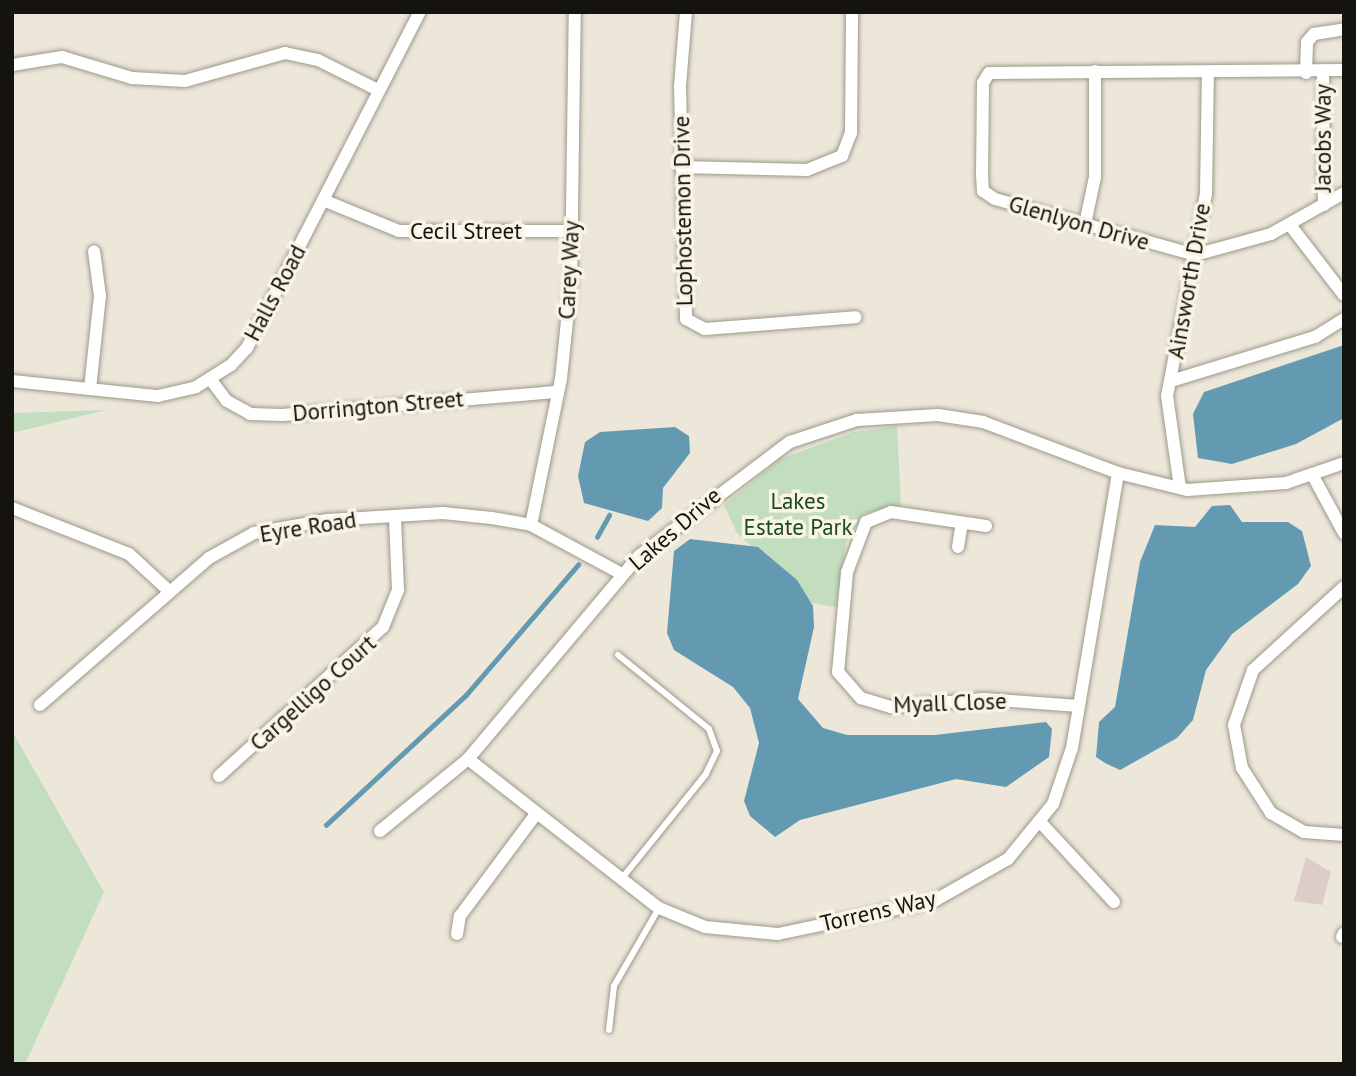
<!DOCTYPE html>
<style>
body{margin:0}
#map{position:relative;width:1356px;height:1076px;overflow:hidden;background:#ece7d9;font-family:"PT Sans",sans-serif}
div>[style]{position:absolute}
.green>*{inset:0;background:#c2debf}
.water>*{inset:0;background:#639ab2}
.stream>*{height:4.5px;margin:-2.25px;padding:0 2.25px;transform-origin:2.25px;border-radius:2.25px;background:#639ab2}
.building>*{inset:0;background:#ddcdc8}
.roads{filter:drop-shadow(0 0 2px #9d988b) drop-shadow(0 0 2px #9d988b)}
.lane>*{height:6px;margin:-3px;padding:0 3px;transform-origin:3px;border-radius:3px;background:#fff}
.street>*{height:12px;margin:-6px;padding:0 6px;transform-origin:6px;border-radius:6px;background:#fff}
span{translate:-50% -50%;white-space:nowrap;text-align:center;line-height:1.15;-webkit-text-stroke:7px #f9f4e6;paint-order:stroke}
.street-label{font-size:23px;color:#15130e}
.park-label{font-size:23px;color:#194c18}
.frame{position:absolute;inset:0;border:14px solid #15130e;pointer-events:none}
</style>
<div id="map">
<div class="green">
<div style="clip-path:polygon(106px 410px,12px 433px,12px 413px)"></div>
<div style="clip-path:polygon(897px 426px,901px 506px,864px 513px,846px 543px,836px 607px,812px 603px,737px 533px,724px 505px,780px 459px,854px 432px)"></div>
<div style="clip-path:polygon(12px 731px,104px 892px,25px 1064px,12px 1064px)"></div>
</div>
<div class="water">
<div style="clip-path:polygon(1344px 345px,1344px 418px,1296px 444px,1232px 464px,1198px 458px,1193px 414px,1204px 392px)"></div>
<div style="clip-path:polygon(675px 427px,689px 436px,690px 453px,663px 488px,662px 508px,648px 521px,584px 503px,578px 476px,585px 442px,600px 432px)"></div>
<div style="clip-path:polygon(1230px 505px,1242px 522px,1288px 522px,1302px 531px,1311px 566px,1298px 584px,1232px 634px,1206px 670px,1193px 720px,1177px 738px,1120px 770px,1105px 763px,1096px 757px,1099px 722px,1115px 707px,1140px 562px,1155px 525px,1195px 527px,1212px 506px)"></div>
<div style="clip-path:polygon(690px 539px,758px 547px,797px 580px,813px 606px,814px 627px,798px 699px,823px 728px,847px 735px,935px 735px,1046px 722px,1052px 729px,1049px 757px,1006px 787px,956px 779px,800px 820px,775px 837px,750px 816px,744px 801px,759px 743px,750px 708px,733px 687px,674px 650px,667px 633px,674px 551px)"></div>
</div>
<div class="stream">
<div style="left:597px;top:537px;width:25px;rotate:-61deg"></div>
<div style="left:326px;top:825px;width:191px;rotate:-42.9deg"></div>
<div style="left:466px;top:695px;width:172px;rotate:-49.3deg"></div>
</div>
<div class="building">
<div style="clip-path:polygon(1306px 857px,1331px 872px,1322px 905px,1294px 901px)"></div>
</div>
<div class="roads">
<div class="lane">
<div style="left:618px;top:655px;width:117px;rotate:39.1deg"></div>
<div style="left:709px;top:729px;width:23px;rotate:70deg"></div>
<div style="left:717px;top:751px;width:25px;rotate:116deg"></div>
<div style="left:706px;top:774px;width:134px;rotate:128.9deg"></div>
<div style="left:609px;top:1030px;width:44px;rotate:-83.5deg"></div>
<div style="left:614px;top:986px;width:90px;rotate:-60deg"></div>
</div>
<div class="street">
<div style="left:686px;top:12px;width:75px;rotate:94.6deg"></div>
<div style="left:680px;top:87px;width:232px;rotate:88.5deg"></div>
<div style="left:686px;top:319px;width:21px;rotate:28deg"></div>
<div style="left:705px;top:329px;width:151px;rotate:-4.5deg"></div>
<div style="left:12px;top:65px;width:51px;rotate:-9.1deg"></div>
<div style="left:62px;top:57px;width:73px;rotate:16.7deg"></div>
<div style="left:132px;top:78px;width:53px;rotate:3.2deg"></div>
<div style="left:185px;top:81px;width:104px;rotate:-15.6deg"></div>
<div style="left:285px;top:53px;width:34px;rotate:12deg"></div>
<div style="left:318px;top:60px;width:67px;rotate:26.6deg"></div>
<div style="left:1344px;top:70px;width:355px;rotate:179.5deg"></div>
<div style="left:989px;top:73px;width:12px;rotate:121deg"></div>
<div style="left:983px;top:83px;width:91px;rotate:90.6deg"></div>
<div style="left:982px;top:174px;width:17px;rotate:87deg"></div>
<div style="left:983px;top:191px;width:14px;rotate:34deg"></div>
<div style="left:995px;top:199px;width:208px;rotate:15.6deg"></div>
<div style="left:1195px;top:255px;width:79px;rotate:-15.4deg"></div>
<div style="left:1271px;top:234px;width:84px;rotate:-29.3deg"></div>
<div style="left:1323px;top:72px;width:133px;rotate:89.6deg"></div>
<div style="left:1306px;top:73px;width:31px;rotate:-88deg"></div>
<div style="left:1307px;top:42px;width:11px;rotate:-49deg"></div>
<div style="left:1314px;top:34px;width:30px;rotate:-9deg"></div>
<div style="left:681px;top:167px;width:126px;rotate:1.4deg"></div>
<div style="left:807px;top:170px;width:38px;rotate:-22deg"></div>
<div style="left:842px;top:156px;width:25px;rotate:-69deg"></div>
<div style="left:851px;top:133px;width:121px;rotate:-89.5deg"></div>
<div style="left:323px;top:200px;width:82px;rotate:22.2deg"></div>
<div style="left:399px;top:231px;width:173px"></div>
<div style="left:1085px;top:224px;width:48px;rotate:-78deg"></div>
<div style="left:1095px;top:177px;width:106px;rotate:-90deg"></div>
<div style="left:1290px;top:225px;width:88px;rotate:52.4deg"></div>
<div style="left:211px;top:380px;width:26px;rotate:53deg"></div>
<div style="left:227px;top:401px;width:26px;rotate:29deg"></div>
<div style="left:250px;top:414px;width:32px;rotate:2deg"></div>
<div style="left:282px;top:415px;width:277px;rotate:-4.8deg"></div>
<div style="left:12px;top:381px;width:147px;rotate:5.9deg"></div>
<div style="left:158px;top:396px;width:39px;rotate:-13deg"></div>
<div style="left:196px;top:387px;width:41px;rotate:-32.2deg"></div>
<div style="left:231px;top:365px;width:23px;rotate:-47deg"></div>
<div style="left:247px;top:348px;width:378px;rotate:-62.8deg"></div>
<div style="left:1171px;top:381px;width:151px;rotate:-17deg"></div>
<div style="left:1315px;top:337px;width:34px;rotate:-32deg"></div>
<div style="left:90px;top:389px;width:94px;rotate:-83.9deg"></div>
<div style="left:100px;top:296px;width:45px;rotate:-97.6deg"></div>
<div style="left:1313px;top:476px;width:65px;rotate:61.5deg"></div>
<div style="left:1180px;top:488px;width:93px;rotate:-98deg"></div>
<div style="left:1167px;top:396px;width:206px;rotate:-79.1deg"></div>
<div style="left:1206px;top:194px;width:121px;rotate:-89.1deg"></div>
<div style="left:12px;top:508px;width:126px;rotate:21.5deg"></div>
<div style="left:129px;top:554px;width:54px;rotate:42.8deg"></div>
<div style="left:531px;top:525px;width:149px;rotate:-78.4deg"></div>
<div style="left:561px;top:379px;width:97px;rotate:-84.1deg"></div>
<div style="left:571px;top:283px;width:271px;rotate:-89.2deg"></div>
<div style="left:986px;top:526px;width:96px;rotate:-171.6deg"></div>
<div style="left:891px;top:512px;width:27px;rotate:158deg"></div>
<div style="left:866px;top:522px;width:53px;rotate:110.8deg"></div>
<div style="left:847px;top:572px;width:100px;rotate:95.1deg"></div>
<div style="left:838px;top:672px;width:35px;rotate:49deg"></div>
<div style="left:861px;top:698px;width:31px;rotate:17deg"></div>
<div style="left:891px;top:707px;width:93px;rotate:-4.9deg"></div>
<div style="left:984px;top:699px;width:95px;rotate:4.2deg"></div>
<div style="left:958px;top:547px;width:24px;rotate:-81deg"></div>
<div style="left:1344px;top:587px;width:123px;rotate:137.6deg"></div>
<div style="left:1253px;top:670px;width:58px;rotate:109.1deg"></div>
<div style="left:1234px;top:725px;width:44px;rotate:79.5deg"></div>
<div style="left:1242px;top:768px;width:54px;rotate:57.2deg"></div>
<div style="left:1271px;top:813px;width:38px;rotate:30deg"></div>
<div style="left:1304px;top:832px;width:40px;rotate:4.3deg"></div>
<div style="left:40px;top:705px;width:224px;rotate:-41deg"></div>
<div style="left:209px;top:558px;width:51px;rotate:-29.1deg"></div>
<div style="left:254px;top:533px;width:75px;rotate:-10deg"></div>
<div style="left:328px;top:520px;width:115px;rotate:-3.5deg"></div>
<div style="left:443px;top:513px;width:49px;rotate:5.8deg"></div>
<div style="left:492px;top:518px;width:40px;rotate:10deg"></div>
<div style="left:531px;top:525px;width:103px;rotate:28.3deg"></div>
<div style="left:468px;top:759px;width:242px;rotate:38deg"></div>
<div style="left:659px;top:908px;width:50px;rotate:22.4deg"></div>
<div style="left:705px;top:927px;width:73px;rotate:5.5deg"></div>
<div style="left:778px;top:934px;width:159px;rotate:-11.9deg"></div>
<div style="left:934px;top:901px;width:85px;rotate:-29.6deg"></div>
<div style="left:1008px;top:859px;width:71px;rotate:-50.7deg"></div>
<div style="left:1053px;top:804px;width:59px;rotate:-71.3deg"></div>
<div style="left:1072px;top:748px;width:279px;rotate:-80.5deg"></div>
<div style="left:219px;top:776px;width:222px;rotate:-42.3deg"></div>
<div style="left:383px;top:627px;width:40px;rotate:-68deg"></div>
<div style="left:398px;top:590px;width:73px;rotate:-92.4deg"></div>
<div style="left:1042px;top:824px;width:106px;rotate:47.3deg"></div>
<div style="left:380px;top:831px;width:114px;rotate:-39.3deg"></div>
<div style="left:468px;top:759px;width:265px;rotate:-49.9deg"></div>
<div style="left:639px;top:556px;width:189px;rotate:-37.1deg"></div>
<div style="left:790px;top:442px;width:71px;rotate:-18.2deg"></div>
<div style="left:857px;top:420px;width:81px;rotate:-3.5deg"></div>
<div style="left:938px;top:415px;width:46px;rotate:8.8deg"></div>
<div style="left:983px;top:422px;width:144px;rotate:20.7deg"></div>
<div style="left:1118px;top:473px;width:71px;rotate:13.8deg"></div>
<div style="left:1187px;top:490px;width:99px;rotate:-4deg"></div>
<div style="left:1286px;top:483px;width:61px;rotate:-19deg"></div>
<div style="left:457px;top:934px;width:18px;rotate:-81deg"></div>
<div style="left:460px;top:916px;width:127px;rotate:-53.3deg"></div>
<div style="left:1342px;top:937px;width:4px;rotate:-63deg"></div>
</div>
</div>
<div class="street-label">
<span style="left:1323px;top:138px;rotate:-90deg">Jacobs Way</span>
<span style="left:683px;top:211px;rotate:-91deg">Lophostemon Drive</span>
<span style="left:1079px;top:223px;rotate:16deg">Glenlyon Drive</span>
<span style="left:466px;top:231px">Cecil Street</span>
<span style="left:569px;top:270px;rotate:-87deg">Carey Way</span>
<span style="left:1189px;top:281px;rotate:-80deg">Ainsworth Drive</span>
<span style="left:275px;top:293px;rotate:-62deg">Halls Road</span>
<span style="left:378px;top:406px;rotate:-5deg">Dorrington Street</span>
<span style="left:308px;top:527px;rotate:-9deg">Eyre Road</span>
<span style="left:675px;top:529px;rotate:-41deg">Lakes Drive</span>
<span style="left:313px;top:693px;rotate:-42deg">Cargelligo Court</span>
<span style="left:950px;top:703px;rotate:-2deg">Myall Close</span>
<span style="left:878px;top:911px;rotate:-13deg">Torrens Way</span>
</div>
<div class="park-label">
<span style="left:798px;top:514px">Lakes<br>Estate Park</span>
</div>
<div class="frame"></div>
</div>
